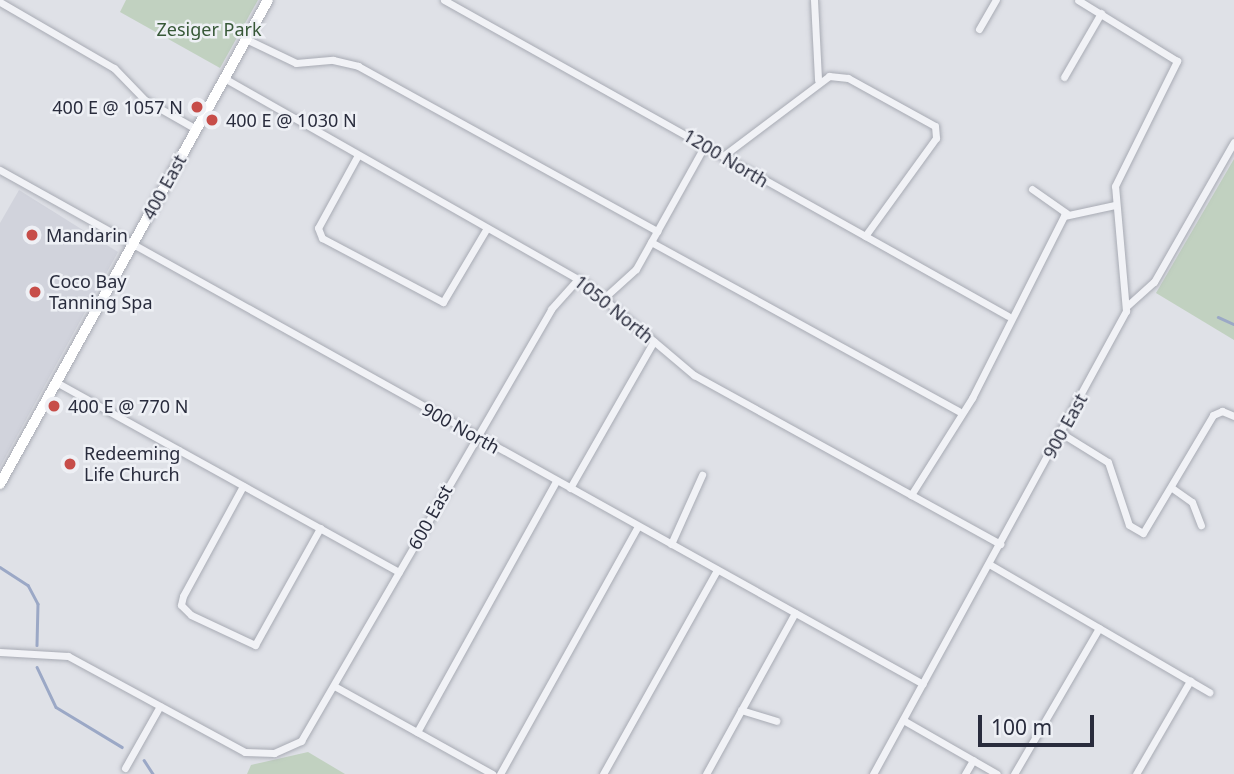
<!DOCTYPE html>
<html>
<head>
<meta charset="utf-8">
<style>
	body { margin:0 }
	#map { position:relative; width:1234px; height:774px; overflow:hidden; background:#dfe1e7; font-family:"Noto Sans",sans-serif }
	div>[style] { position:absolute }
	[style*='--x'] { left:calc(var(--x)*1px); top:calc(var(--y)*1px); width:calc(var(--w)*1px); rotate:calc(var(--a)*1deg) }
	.built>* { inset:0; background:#d1d3dc }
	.green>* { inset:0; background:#c1d1c0 }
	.stream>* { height:2.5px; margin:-1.25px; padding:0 1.25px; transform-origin:1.25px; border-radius:1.25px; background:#9ba8c6 }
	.roads { filter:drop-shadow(0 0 2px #a8abb4) drop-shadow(0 0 2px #a8abb4) }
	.street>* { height:7px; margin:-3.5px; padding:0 3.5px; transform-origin:3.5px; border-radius:3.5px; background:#f1f2f6 }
	.secondary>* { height:10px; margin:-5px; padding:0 5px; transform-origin:5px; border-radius:5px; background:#fff }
	.dots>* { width:19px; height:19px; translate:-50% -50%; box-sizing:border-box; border:4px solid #eef0f5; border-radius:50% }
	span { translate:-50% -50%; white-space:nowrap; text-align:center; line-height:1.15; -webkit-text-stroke:5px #eef0f5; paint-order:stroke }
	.park-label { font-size:18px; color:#375837 }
	.poi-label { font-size:18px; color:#292c3d }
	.right { translate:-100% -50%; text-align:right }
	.left { translate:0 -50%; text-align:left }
	.street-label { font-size:18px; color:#292c3d }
	.scale { position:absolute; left:978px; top:715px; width:116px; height:32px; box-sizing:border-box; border:4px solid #292c3d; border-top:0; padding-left:9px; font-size:21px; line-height:24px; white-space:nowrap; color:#292c3d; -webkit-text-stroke:5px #eef0f5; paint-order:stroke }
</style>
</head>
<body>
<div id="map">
	<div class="built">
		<i style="clip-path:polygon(19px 190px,118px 252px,0 467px,0 223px)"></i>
	</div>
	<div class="green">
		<i style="clip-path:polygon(126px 0,258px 0,220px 68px,120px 12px)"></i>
		<i style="clip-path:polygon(1234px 159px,1234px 340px,1156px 293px)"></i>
		<i style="clip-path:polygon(308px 752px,345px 774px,247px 774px,251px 765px)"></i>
	</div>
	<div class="stream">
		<i style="--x:1218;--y:317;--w:17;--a:24"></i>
		<i style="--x:0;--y:567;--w:33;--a:33"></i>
		<i style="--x:28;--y:585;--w:21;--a:62"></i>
		<i style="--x:38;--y:604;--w:41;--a:91.4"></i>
		<i style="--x:37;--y:667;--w:44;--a:64.6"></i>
		<i style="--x:56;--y:707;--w:77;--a:31.2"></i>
		<i style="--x:144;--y:760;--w:17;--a:57"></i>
	</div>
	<div class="roads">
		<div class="street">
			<i style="--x:444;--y:0;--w:646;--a:29.26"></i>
			<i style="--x:814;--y:0;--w:80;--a:87.1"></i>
			<i style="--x:0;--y:2;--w:132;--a:30.1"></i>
			<i style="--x:114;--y:68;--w:45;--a:45.9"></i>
			<i style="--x:145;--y:100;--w:59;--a:29.6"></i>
			<i style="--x:979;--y:29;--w:34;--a:-60"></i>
			<i style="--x:246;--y:39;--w:55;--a:25.6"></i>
			<i style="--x:296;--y:63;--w:37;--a:-5"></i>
			<i style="--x:333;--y:60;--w:26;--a:13"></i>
			<i style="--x:358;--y:66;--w:342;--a:28.9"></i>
			<i style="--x:1064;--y:77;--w:74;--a:-60"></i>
			<i style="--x:224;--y:78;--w:415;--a:29.6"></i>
			<i style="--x:585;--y:283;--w:143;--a:40.2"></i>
			<i style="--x:694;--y:375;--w:350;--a:28.9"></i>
			<i style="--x:358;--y:155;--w:83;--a:118.7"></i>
			<i style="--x:318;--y:228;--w:11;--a:68"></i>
			<i style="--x:322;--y:238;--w:137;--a:27.9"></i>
			<i style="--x:443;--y:302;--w:86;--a:-59.3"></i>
			<i style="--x:723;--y:156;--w:133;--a:-37"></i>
			<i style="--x:829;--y:76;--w:19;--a:6"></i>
			<i style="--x:848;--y:78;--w:99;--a:28.9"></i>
			<i style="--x:935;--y:126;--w:12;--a:85"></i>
			<i style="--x:936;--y:138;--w:121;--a:125.9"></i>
			<i style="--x:0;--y:170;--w:1056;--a:29.11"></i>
			<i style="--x:1032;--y:189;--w:42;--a:35.2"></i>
			<i style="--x:651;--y:242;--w:351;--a:28.8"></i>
			<i style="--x:604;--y:298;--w:43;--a:-42.2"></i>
			<i style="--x:636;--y:269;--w:142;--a:-60.9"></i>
			<i style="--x:1127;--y:306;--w:36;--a:-42"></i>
			<i style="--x:1154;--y:282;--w:161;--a:-60.3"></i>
			<i style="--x:56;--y:382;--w:392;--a:29"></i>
			<i style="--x:1061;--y:433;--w:55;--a:31.7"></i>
			<i style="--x:1108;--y:462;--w:66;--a:71.6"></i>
			<i style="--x:1129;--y:525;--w:16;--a:30"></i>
			<i style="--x:1143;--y:533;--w:137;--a:-59.3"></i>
			<i style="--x:1213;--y:415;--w:10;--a:-24"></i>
			<i style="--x:1222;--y:411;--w:13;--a:23"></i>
			<i style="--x:243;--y:486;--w:125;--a:118.6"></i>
			<i style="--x:183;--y:596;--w:9;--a:103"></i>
			<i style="--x:181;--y:605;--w:14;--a:45"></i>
			<i style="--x:191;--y:615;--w:71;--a:25.1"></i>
			<i style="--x:255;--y:645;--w:134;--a:-60.9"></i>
			<i style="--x:570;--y:488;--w:169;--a:-60.3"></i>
			<i style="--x:1172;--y:488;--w:24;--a:35"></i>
			<i style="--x:1192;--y:502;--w:25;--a:69"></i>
			<i style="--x:911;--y:495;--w:115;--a:-57.8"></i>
			<i style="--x:972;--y:398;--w:204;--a:-63.2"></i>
			<i style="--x:1064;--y:216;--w:52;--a:-12.2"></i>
			<i style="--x:671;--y:544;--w:76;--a:-65.8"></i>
			<i style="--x:989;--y:564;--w:255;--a:30.2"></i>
			<i style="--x:0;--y:652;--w:68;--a:3.4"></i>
			<i style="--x:68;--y:656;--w:201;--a:28.5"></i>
			<i style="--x:245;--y:752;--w:29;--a:2"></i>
			<i style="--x:274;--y:753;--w:30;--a:-24"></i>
			<i style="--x:301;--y:741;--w:499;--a:-59.9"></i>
			<i style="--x:551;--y:309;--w:40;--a:-48"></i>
			<i style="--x:336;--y:687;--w:179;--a:29.1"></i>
			<i style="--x:741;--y:710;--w:37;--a:17"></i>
			<i style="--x:903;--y:720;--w:108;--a:29.9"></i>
			<i style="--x:417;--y:732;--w:287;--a:-61"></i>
			<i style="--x:125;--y:768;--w:71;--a:-60.6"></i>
			<i style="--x:500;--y:774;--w:284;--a:-60.9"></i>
			<i style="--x:603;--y:774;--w:234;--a:-60.8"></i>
			<i style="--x:706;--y:774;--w:184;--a:-61.1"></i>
			<i style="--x:873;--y:774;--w:528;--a:-61.35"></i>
			<i style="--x:1126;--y:311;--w:125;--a:-95"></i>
			<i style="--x:1115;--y:186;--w:140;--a:-63.6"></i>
			<i style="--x:1177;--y:61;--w:116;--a:-148.4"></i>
			<i style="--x:965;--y:774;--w:16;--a:-60"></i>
			<i style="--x:1014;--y:774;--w:169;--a:-59.8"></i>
			<i style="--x:1136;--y:774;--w:108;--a:-59.9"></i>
		</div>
		<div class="secondary">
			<i style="--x:0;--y:484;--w:553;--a:-61.03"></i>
		</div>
	</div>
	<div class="dots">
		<i style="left:197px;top:107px;background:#c74d49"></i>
		<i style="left:212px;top:120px;background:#c74d49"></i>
		<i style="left:32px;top:235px;background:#c74d49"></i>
		<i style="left:35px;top:292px;background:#c74d49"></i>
		<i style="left:54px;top:406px;background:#c74d49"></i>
		<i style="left:70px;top:464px;background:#c74d49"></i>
	</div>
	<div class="park-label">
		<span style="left:209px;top:29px">Zesiger Park</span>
	</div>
	<div class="poi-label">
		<span class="right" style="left:183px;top:107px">400 E @ 1057 N</span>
		<span class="left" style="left:226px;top:120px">400 E @ 1030 N</span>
		<span class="left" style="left:46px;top:235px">Mandarin</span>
		<span class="left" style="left:49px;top:292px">Coco Bay<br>Tanning Spa</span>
		<span class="left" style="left:68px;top:406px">400 E @ 770 N</span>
		<span class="left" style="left:84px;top:464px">Redeeming<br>Life Church</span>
	</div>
	<div class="street-label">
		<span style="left:726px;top:158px;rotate:31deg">1200 North</span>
		<span style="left:164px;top:187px;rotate:-61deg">400 East</span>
		<span style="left:614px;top:309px;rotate:39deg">1050 North</span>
		<span style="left:1065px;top:426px;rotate:-61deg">900 East</span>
		<span style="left:461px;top:428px;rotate:29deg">900 North</span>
		<span style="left:430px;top:517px;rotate:-61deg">600 East</span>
	</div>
	<div class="scale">100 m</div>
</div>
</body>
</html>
